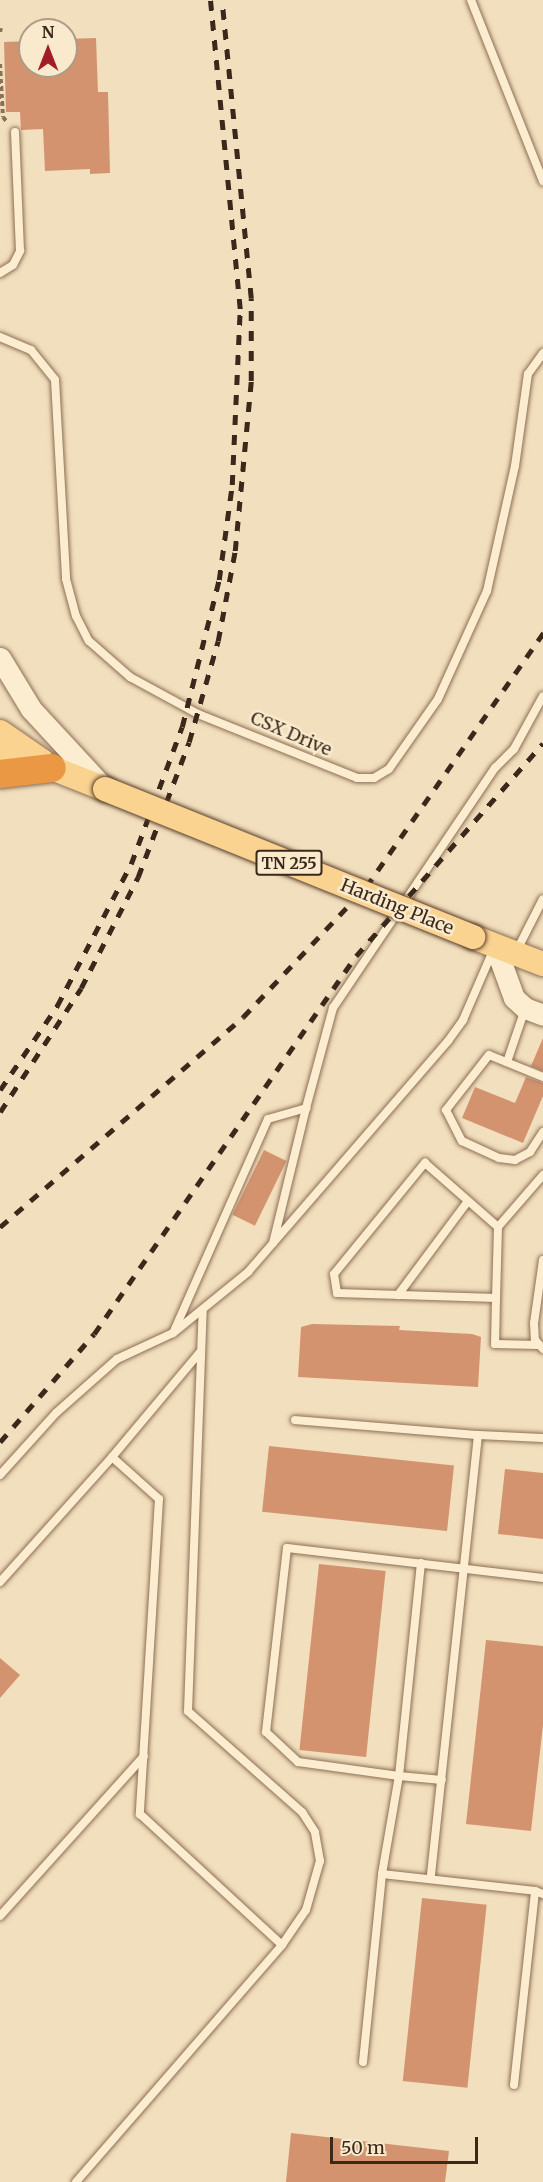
<!DOCTYPE html>
<html>
<head>
<meta charset="utf-8">
<style>
	body { margin:0 }
	#map { position:relative; width:543px; height:2182px; overflow:hidden; background:#f2dfbd; font-family:Merriweather,serif }
	div>[style] { position:absolute }
	[style*='--x'] { left:calc(var(--x)*1px); top:calc(var(--y)*1px); width:calc(var(--w)*1px); rotate:calc(var(--a)*1deg) }
	.building>* { inset:0; background:#d4936f; transform-origin:0 0 }
	.path>* { height:4px; margin-top:-2px; transform-origin:0; background:repeating-linear-gradient(90deg,#8c6f54 0 4.5px,transparent 0 7.5px) }
	.roads { filter:drop-shadow(0 0 2px #8c6f54) drop-shadow(0 0 2px #8c6f54) }
	.lane>* { height:8px; margin:-4px; padding:0 4px; transform-origin:4px; border-radius:4px; background:#fcedd1 }
	.secondary>* { height:21px; margin:-10.5px; padding:0 10.5px; transform-origin:10.5px; border-radius:10.5px; background:#fcedd1 }
	.primary>* { height:24px; margin:-12px; padding:0 12px; transform-origin:12px; border-radius:12px; background:#fad390 }
	.highway>* { height:28px; margin:-14px; padding:0 14px; transform-origin:14px; border-radius:14px; background:#eb9844 }
	.rail>* { height:4.5px; margin-top:-2.25px; transform-origin:0; background:repeating-linear-gradient(90deg,#3a281b 0 10px,transparent 0 20px) }
	.bridges { filter:drop-shadow(0 0 2px #593d29) drop-shadow(0 0 2px #593d29) }
	.primary-bridge>* { height:24px; margin:-12px; padding:0 12px; transform-origin:12px; border-radius:12px; background:#fad390 }
	span { translate:-50% -50%; white-space:nowrap; text-align:center; line-height:1.15; -webkit-text-stroke:5px #f9eacd; paint-order:stroke }
	.shield-label span { padding:2px 4px; background:#f9eacd; border:2px solid; border-radius:4px; -webkit-text-stroke-width:0 }
	.shield-label { font-size:16px; color:#3a281b; font-weight:700 }
	.street-label { font-size:18px; color:#3a281b }
	.north { position:absolute; left:18px; top:18px; width:60px; height:60px; box-sizing:border-box; background:#f9eacd; border:2px solid #ad9c86; border-radius:50%; rotate:0deg; font-size:16px; font-weight:700; line-height:24px; text-align:center; color:#3a281b }
	.north::after { content:''; display:block; margin:auto; width:21px; height:27px; background:#a11e27; clip-path:polygon(50% 0,100% 100%,50% 72%,0 100%) }
	.scale { position:absolute; left:330px; top:2137px; width:148px; height:27px; box-sizing:border-box; border:3px solid #3a281b; border-top:0; padding-left:8px; font-size:18px; line-height:21px; white-space:nowrap; color:#3a281b; -webkit-text-stroke:4px #f9eacd; paint-order:stroke }
</style>
</head>
<body>
<div id="map">
	<div class="building">
		<i style="clip-path:polygon(96px 38px,98px 92px,108px 92px,110px 173px,90px 174px,90px 169px,45px 171px,43px 129px,21px 130px,20px 112px,6px 112px,4px 42px,30px 41px,30px 66px,66px 66px,66px 39px)"></i>
		<i style="clip-path:polygon(543px 1038px,543px 1071px,531px 1066px)"></i>
		<i style="clip-path:polygon(526px 1077px,543px 1083px,543px 1096px,523px 1143px,462px 1118px,475px 1087px,515px 1103px)"></i>
		<i style="left:264px;top:1150px;width:25px;height:72px;rotate:26deg"></i>
		<i style="clip-path:polygon(312px 1324px,400px 1326px,399px 1330px,472px 1334px,481px 1337px,478px 1387px,298px 1377px,301px 1327px)"></i>
		<i style="left:269px;top:1446px;width:186px;height:66px;rotate:6deg"></i>
		<i style="clip-path:polygon(505px 1469px,543px 1473px,543px 1539px,498px 1534px)"></i>
		<i style="left:319px;top:1564px;width:67px;height:187px;rotate:6deg"></i>
		<i style="clip-path:polygon(486px 1640px,543px 1646px,543px 1725px,531px 1831px,466px 1824px)"></i>
		<i style="clip-path:polygon(0 1658px,20px 1675px,0 1698px)"></i>
		<i style="left:422px;top:1898px;width:65px;height:184px;rotate:6deg"></i>
		<i style="clip-path:polygon(291px 2133px,449px 2151px,445px 2182px,286px 2182px)"></i>
	</div>
	<div class="path">
		<i style="--x:0;--y:32;--w:4;--a:-76"></i>
		<i style="--x:0;--y:64;--w:53;--a:86.8"></i>
		<i style="--x:3;--y:117;--w:6;--a:51"></i>
	</div>
	<div class="roads">
		<div class="lane">
			<i style="--x:471;--y:0;--w:195;--a:68.3"></i>
			<i style="--x:0;--y:273;--w:15;--a:-32"></i>
			<i style="--x:13;--y:265;--w:16;--a:-63"></i>
			<i style="--x:20;--y:251;--w:119;--a:-92.4"></i>
			<i style="--x:0;--y:337;--w:34;--a:23"></i>
			<i style="--x:31;--y:350;--w:38;--a:51"></i>
			<i style="--x:55;--y:380;--w:199;--a:86.8"></i>
			<i style="--x:66;--y:579;--w:38;--a:75"></i>
			<i style="--x:76;--y:616;--w:28;--a:63"></i>
			<i style="--x:89;--y:641;--w:55;--a:41.3"></i>
			<i style="--x:130;--y:677;--w:77;--a:28.6"></i>
			<i style="--x:198;--y:714;--w:171;--a:21.9"></i>
			<i style="--x:357;--y:778;--w:17;--a:0"></i>
			<i style="--x:374;--y:778;--w:17;--a:-31"></i>
			<i style="--x:389;--y:769;--w:85;--a:-55"></i>
			<i style="--x:438;--y:699;--w:119;--a:-65.6"></i>
			<i style="--x:487;--y:591;--w:128;--a:-77.4"></i>
			<i style="--x:515;--y:466;--w:93;--a:-82"></i>
			<i style="--x:528;--y:374;--w:26;--a:-54"></i>
			<i style="--x:516;--y:952;--w:59;--a:-63"></i>
			<i style="--x:507;--y:1062;--w:56;--a:-71.2"></i>
			<i style="--x:543;--y:1077;--w:58;--a:-157.8"></i>
			<i style="--x:489;--y:1055;--w:70;--a:128"></i>
			<i style="--x:446;--y:1110;--w:35;--a:63"></i>
			<i style="--x:462;--y:1141;--w:41;--a:24.7"></i>
			<i style="--x:499;--y:1158;--w:16;--a:7"></i>
			<i style="--x:515;--y:1160;--w:17;--a:-28"></i>
			<i style="--x:530;--y:1152;--w:24;--a:-57"></i>
			<i style="--x:306;--y:1108;--w:104;--a:-74.9"></i>
			<i style="--x:333;--y:1008;--w:290;--a:-56"></i>
			<i style="--x:495;--y:768;--w:27;--a:-45"></i>
			<i style="--x:514;--y:749;--w:60;--a:-61.3"></i>
			<i style="--x:498;--y:1227;--w:69;--a:-49.1"></i>
			<i style="--x:543;--y:1260;--w:64;--a:98.1"></i>
			<i style="--x:534;--y:1323;--w:17;--a:87"></i>
			<i style="--x:535;--y:1340;--w:12;--a:48"></i>
			<i style="--x:398;--y:1295;--w:117;--a:-53.3"></i>
			<i style="--x:496;--y:1298;--w:159;--a:-178.2"></i>
			<i style="--x:337;--y:1293;--w:19;--a:-99"></i>
			<i style="--x:334;--y:1274;--w:144;--a:-50.7"></i>
			<i style="--x:425;--y:1163;--w:97;--a:41.2"></i>
			<i style="--x:498;--y:1227;--w:71;--a:91.6"></i>
			<i style="--x:496;--y:1298;--w:46;--a:91.2"></i>
			<i style="--x:495;--y:1344;--w:43;--a:1.3"></i>
			<i style="--x:174;--y:1331;--w:232;--a:-66.1"></i>
			<i style="--x:268;--y:1119;--w:40;--a:-16"></i>
			<i style="--x:306;--y:1108;--w:139;--a:103.7"></i>
			<i style="--x:295;--y:1420;--w:184;--a:4.7"></i>
			<i style="--x:478;--y:1435;--w:445;--a:96.1"></i>
			<i style="--x:478;--y:1435;--w:65;--a:2.6"></i>
			<i style="--x:112;--y:1457;--w:137;--a:-50"></i>
			<i style="--x:0;--y:1475;--w:84;--a:-47.9"></i>
			<i style="--x:56;--y:1413;--w:81;--a:-41.5"></i>
			<i style="--x:117;--y:1359;--w:62;--a:-24.9"></i>
			<i style="--x:173;--y:1333;--w:97;--a:-39.1"></i>
			<i style="--x:248;--y:1272;--w:306;--a:-49.1"></i>
			<i style="--x:448;--y:1041;--w:26;--a:-54"></i>
			<i style="--x:463;--y:1020;--w:73;--a:-66.6"></i>
			<i style="--x:421;--y:1563;--w:214;--a:95.9"></i>
			<i style="--x:399;--y:1776;--w:43;--a:5.3"></i>
			<i style="--x:0;--y:1582;--w:168;--a:-48.1"></i>
			<i style="--x:112;--y:1457;--w:63;--a:41.8"></i>
			<i style="--x:159;--y:1499;--w:316;--a:93.5"></i>
			<i style="--x:140;--y:1814;--w:193;--a:42.7"></i>
			<i style="--x:382;--y:1874;--w:154;--a:6.3"></i>
			<i style="--x:0;--y:1916;--w:215;--a:-48"></i>
			<i style="--x:363;--y:2062;--w:189;--a:-84.2"></i>
			<i style="--x:382;--y:1874;--w:99;--a:-80.2"></i>
			<i style="--x:399;--y:1776;--w:102;--a:-172.1"></i>
			<i style="--x:298;--y:1762;--w:44;--a:-136.8"></i>
			<i style="--x:266;--y:1732;--w:185;--a:-83.5"></i>
			<i style="--x:287;--y:1548;--w:258;--a:6.7"></i>
			<i style="--x:514;--y:2085;--w:195;--a:-83.8"></i>
			<i style="--x:535;--y:1891;--w:9;--a:21"></i>
			<i style="--x:76;--y:2182;--w:314;--a:-49"></i>
			<i style="--x:282;--y:1945;--w:42;--a:-55.6"></i>
			<i style="--x:306;--y:1910;--w:51;--a:-74.1"></i>
			<i style="--x:320;--y:1861;--w:29;--a:-100"></i>
			<i style="--x:315;--y:1832;--w:24;--a:-123"></i>
			<i style="--x:302;--y:1812;--w:152;--a:-138.5"></i>
			<i style="--x:188;--y:1711;--w:401;--a:-87.9"></i>
		</div>
		<div class="secondary">
			<i style="--x:0;--y:658;--w:60;--a:58.7"></i>
			<i style="--x:31;--y:709;--w:108;--a:47.3"></i>
			<i style="--x:495;--y:946;--w:55;--a:69.9"></i>
			<i style="--x:514;--y:998;--w:15;--a:42"></i>
			<i style="--x:525;--y:1008;--w:19;--a:21"></i>
		</div>
		<div class="primary">
			<i style="--x:0;--y:732;--w:51;--a:34.6"></i>
			<i style="--x:0;--y:757;--w:53;--a:11.9"></i>
			<i style="--x:52;--y:768;--w:57;--a:21.6"></i>
			<i style="--x:473;--y:937;--w:75;--a:21.1"></i>
		</div>
		<div class="highway">
			<i style="--x:0;--y:774;--w:52;--a:-6.6"></i>
		</div>
	</div>
	<div class="rail">
		<i style="--x:0;--y:1090;--w:102;--a:-55.8"></i>
		<i style="--x:57;--y:1006;--w:160;--a:-62.5"></i>
		<i style="--x:131;--y:864;--w:146;--a:-69.6"></i>
		<i style="--x:182;--y:727;--w:152;--a:-75.9"></i>
		<i style="--x:219;--y:580;--w:96;--a:-82.2"></i>
		<i style="--x:232;--y:485;--w:176;--a:-87.4"></i>
		<i style="--x:240;--y:309;--w:310;--a:-95.5"></i>
		<i style="--x:0;--y:1112;--w:148;--a:-56.8"></i>
		<i style="--x:81;--y:988;--w:125;--a:-62.8"></i>
		<i style="--x:138;--y:877;--w:144;--a:-69.3"></i>
		<i style="--x:189;--y:742;--w:105;--a:-74"></i>
		<i style="--x:218;--y:641;--w:92;--a:-79.3"></i>
		<i style="--x:235;--y:551;--w:171;--a:-84.6"></i>
		<i style="--x:251;--y:381;--w:83;--a:-90"></i>
		<i style="--x:251;--y:298;--w:299;--a:-95.6"></i>
		<i style="--x:0;--y:1227;--w:321;--a:-40.8"></i>
		<i style="--x:243;--y:1017;--w:179;--a:-46.6"></i>
		<i style="--x:366;--y:887;--w:310;--a:-55.1"></i>
		<i style="--x:0;--y:1442;--w:143;--a:-49"></i>
		<i style="--x:94;--y:1334;--w:460;--a:-55.3"></i>
		<i style="--x:356;--y:956;--w:283;--a:-48.7"></i>
	</div>
	<div class="bridges">
		<div class="primary-bridge">
			<i style="--x:105;--y:789;--w:397;--a:21.9"></i>
		</div>
	</div>
	<div class="shield-label">
		<span style="left:289px;top:863px">TN 255</span>
	</div>
	<div class="street-label">
		<span style="left:291px;top:734px;rotate:23deg">CSX Drive</span>
		<span style="left:397px;top:907px;rotate:22deg">Harding Place</span>
	</div>
	<div class="north">N</div>
	<div class="scale">50 m</div>
</div>
</body>
</html>
